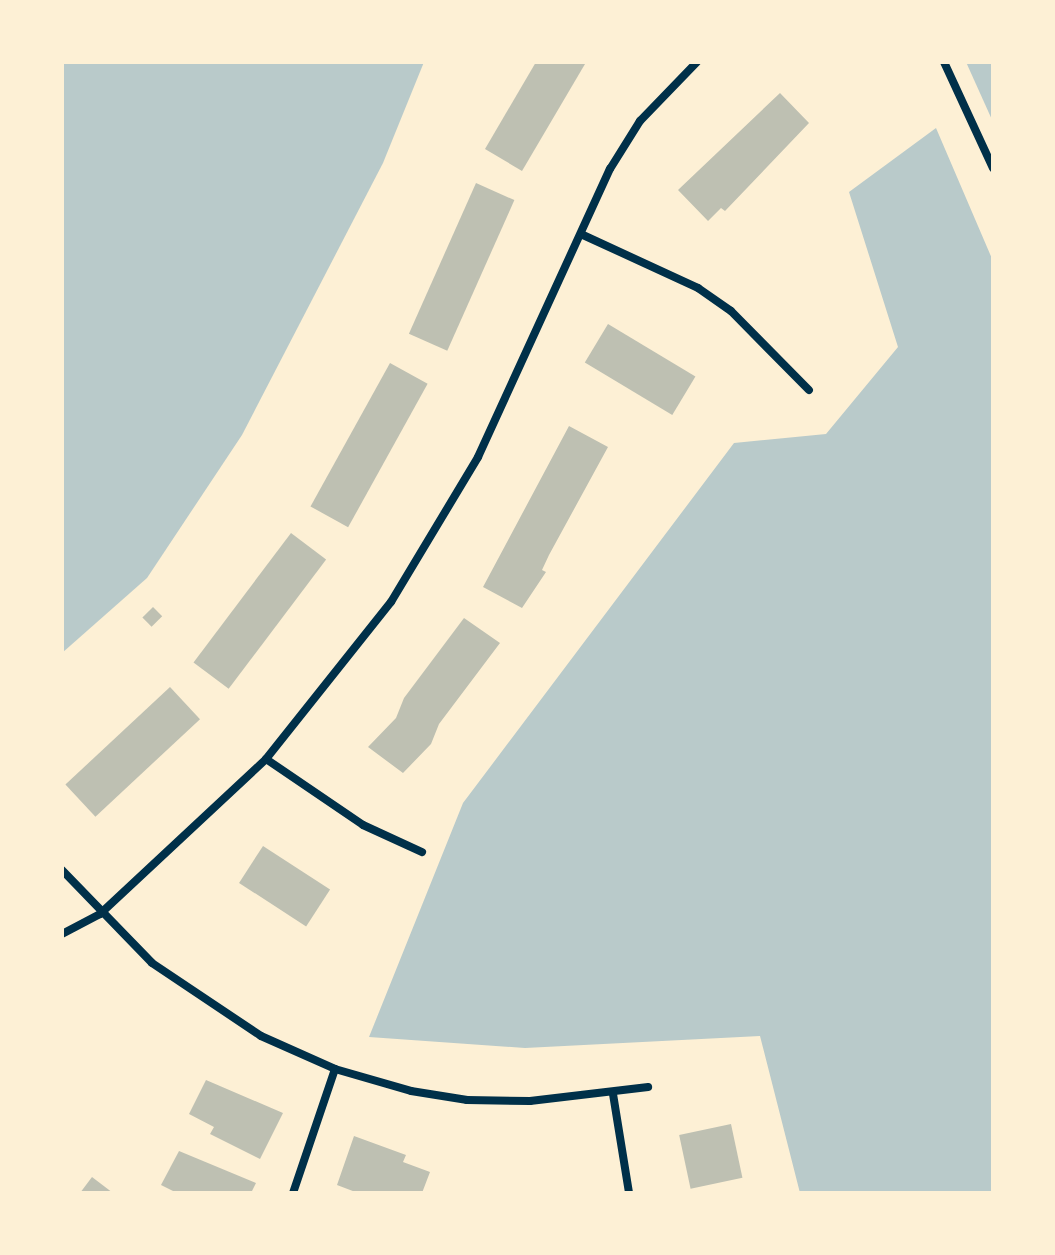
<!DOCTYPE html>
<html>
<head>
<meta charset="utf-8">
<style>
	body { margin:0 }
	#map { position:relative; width:1055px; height:1255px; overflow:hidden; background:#fdf0d5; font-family:Commissioner,sans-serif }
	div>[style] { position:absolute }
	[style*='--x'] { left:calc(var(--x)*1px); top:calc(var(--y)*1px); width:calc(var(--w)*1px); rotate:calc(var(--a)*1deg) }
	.green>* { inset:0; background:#b9caca }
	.building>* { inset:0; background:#bec0b2; transform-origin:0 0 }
	.minor>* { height:8px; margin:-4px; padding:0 4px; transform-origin:4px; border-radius:4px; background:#003049 }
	span { translate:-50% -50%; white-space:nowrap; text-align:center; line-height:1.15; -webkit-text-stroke:6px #fdf0d5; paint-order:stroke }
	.frame { position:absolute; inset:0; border:64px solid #fdf0d5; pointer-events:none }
</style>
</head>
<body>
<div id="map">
	<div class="green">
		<i style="clip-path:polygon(62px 62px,424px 62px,383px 163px,242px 435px,147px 578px,62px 653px)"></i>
		<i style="clip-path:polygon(966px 62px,993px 62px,993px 122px)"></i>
		<i style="clip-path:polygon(936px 128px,993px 261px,993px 1193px,800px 1193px,760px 1036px,525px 1048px,369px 1037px,463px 803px,734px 443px,826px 434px,898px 347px,849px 192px)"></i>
	</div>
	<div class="building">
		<i style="clip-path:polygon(536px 62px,585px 64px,522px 171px,485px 149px)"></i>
		<i style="clip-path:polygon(780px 93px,809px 123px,725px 211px,721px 208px,708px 221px,678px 190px)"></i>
		<i style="left:476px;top:183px;width:42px;height:165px;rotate:24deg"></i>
		<i style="left:608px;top:324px;width:102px;height:45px;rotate:31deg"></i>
		<i style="left:390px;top:363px;width:43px;height:164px;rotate:29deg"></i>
		<i style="clip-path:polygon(569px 426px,608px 447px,549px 555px,542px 570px,546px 572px,522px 608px,483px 587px)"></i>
		<i style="left:291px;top:533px;width:44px;height:162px;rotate:37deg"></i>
		<i style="left:153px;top:607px;width:13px;height:15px;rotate:45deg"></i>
		<i style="clip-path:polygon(464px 618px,500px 643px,439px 724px,431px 744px,403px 773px,368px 747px,396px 718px,404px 698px)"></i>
		<i style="left:170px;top:687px;width:44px;height:143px;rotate:47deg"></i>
		<i style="left:263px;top:846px;width:80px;height:44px;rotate:33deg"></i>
		<i style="clip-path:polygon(206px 1080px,283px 1113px,260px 1159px,210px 1134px,214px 1127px,189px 1114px)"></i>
		<i style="left:731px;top:1124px;width:55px;height:53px;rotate:78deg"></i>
		<i style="clip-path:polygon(354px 1136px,406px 1155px,403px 1162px,430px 1172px,422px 1193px,358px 1193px,337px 1185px)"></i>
		<i style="clip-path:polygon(179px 1151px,256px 1183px,251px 1193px,177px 1193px,161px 1185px)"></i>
		<i style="clip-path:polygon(92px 1177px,113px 1193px,80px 1193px)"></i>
	</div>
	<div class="minor">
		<i style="--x:944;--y:62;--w:117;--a:65.2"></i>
		<i style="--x:583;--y:235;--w:127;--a:24.7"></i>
		<i style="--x:698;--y:288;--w:40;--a:34.9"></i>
		<i style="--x:731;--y:311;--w:111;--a:45.4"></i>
		<i style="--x:266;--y:759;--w:117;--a:34.2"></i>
		<i style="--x:363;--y:825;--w:65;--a:24.6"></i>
		<i style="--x:62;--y:870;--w:129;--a:45.9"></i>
		<i style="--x:152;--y:963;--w:131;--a:33.8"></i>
		<i style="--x:261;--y:1036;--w:81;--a:24"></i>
		<i style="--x:335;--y:1069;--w:79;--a:16.1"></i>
		<i style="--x:411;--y:1091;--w:57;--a:9.1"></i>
		<i style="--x:467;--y:1100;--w:63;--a:0.9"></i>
		<i style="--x:530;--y:1101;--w:119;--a:-6.8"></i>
		<i style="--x:62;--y:934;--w:43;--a:-27.8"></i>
		<i style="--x:100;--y:914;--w:227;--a:-43"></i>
		<i style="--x:266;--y:759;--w:201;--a:-51.5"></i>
		<i style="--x:391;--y:602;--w:169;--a:-59"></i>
		<i style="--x:478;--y:457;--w:317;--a:-65.4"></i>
		<i style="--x:610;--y:169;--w:57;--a:-58"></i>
		<i style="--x:640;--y:121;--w:82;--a:-46"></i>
		<i style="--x:613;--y:1094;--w:100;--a:80.8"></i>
		<i style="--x:293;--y:1193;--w:131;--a:-71.3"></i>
	</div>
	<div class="frame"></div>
</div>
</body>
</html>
